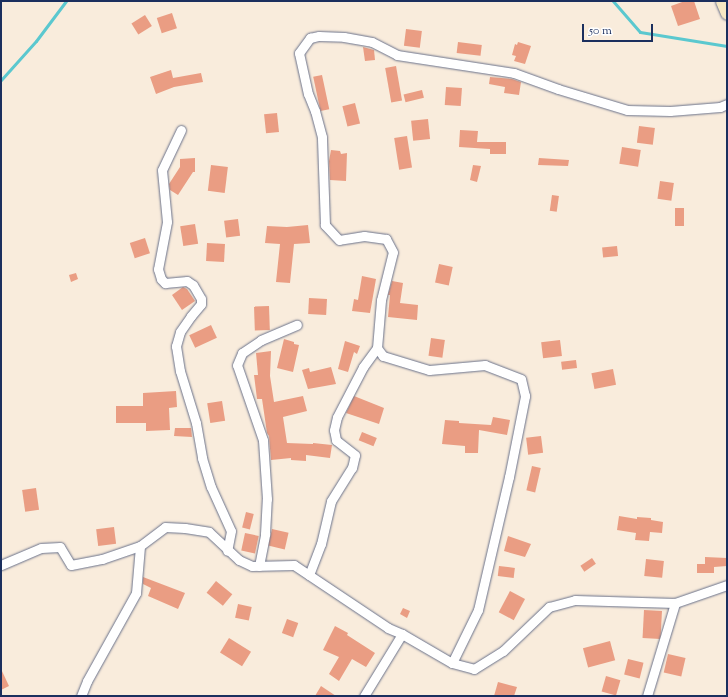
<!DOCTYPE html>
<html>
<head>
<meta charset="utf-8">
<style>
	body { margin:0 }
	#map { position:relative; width:728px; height:697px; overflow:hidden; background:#f9ecdc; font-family:"Sorts Mill Goudy",serif }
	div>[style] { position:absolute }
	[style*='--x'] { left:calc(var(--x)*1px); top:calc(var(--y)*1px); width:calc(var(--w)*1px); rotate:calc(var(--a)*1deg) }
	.stream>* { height:3px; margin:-1.5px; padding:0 1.5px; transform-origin:1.5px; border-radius:1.5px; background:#5bc8cf }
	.building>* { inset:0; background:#ea9d83; transform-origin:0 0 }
	.roads { filter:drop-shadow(0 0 1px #69718a) drop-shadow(0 0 1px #69718a) }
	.street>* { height:9px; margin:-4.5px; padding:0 4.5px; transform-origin:4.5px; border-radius:4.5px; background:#fff }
	.secondary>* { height:13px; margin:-6.5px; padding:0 6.5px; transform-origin:6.5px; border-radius:6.5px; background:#f7e8c3 }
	span { translate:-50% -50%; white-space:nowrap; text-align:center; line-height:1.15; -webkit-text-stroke:3px #fff; paint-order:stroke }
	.frame { position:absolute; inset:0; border:2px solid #1b2f5e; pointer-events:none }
	.scale { position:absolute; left:582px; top:24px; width:71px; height:18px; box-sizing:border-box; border:2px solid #1b2f5e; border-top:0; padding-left:5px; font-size:12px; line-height:14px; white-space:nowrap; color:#1b2f5e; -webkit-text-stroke:3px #fff; paint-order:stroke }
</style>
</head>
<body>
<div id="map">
	<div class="stream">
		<i style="--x:613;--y:1;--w:41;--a:48.9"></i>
		<i style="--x:640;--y:32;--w:88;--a:9.1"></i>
		<i style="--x:1;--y:80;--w:52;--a:-48.1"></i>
		<i style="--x:36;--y:41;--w:50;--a:-53.1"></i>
	</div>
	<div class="building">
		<i style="clip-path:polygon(685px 1px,694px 1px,700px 19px,678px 26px,671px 6px)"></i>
		<i style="left:172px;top:13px;width:16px;height:16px;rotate:72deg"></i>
		<i style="left:145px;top:15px;width:13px;height:16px;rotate:58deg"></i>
		<i style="left:406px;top:29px;width:16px;height:17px;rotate:7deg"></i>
		<i style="left:458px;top:42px;width:24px;height:11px;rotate:7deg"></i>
		<i style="clip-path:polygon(518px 42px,531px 46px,525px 64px,514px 61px,516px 56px,512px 55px,515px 44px,517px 45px)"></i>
		<i style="clip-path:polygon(363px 47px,374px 50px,375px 60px,365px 61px)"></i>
		<i style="left:396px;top:66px;width:35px;height:11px;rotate:80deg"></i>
		<i style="clip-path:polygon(171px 70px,173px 78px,201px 73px,203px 82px,174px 87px,156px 94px,150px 77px)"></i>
		<i style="left:322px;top:75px;width:35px;height:9px;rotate:78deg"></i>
		<i style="clip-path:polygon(490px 77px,512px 79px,521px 82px,519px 95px,504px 93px,505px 87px,489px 84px)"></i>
		<i style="left:446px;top:87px;width:16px;height:18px;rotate:4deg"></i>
		<i style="left:422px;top:90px;width:8px;height:19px;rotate:76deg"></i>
		<i style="left:355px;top:103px;width:21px;height:13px;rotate:76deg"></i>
		<i style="left:277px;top:113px;width:19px;height:13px;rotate:84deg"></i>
		<i style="left:428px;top:119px;width:20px;height:17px;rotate:84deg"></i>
		<i style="left:639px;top:126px;width:16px;height:17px;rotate:7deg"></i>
		<i style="clip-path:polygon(460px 130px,478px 131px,477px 142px,506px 142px,506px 154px,490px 154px,490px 149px,459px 147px)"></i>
		<i style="left:407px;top:136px;width:32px;height:13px;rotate:81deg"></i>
		<i style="left:622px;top:147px;width:19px;height:17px;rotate:9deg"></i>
		<i style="clip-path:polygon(331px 150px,340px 151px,341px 154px,347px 153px,346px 181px,330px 180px,329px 161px)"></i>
		<i style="clip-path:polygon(195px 158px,195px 172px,193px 172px,178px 195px,170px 190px,169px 184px,180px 167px,180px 159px)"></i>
		<i style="clip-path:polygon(539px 158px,569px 160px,568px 166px,538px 165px)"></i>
		<i style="left:211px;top:165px;width:17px;height:26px;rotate:7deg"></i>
		<i style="clip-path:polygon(473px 165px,481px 166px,477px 182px,470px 180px)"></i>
		<i style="left:660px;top:181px;width:14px;height:18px;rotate:8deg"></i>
		<i style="left:552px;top:195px;width:7px;height:16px;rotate:8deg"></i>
		<i style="left:675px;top:208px;width:9px;height:18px"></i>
		<i style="left:238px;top:219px;width:17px;height:14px;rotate:83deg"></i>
		<i style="left:195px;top:224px;width:20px;height:15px;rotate:81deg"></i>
		<i style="clip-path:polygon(308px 225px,310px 243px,294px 244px,290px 283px,276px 282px,280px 244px,265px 243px,267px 226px,287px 227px)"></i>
		<i style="left:145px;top:238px;width:16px;height:16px;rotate:72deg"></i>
		<i style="left:207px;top:243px;width:18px;height:18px;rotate:3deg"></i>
		<i style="left:617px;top:246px;width:10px;height:15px;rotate:84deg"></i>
		<i style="left:439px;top:264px;width:14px;height:19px;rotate:12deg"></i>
		<i style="clip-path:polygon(76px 273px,78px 279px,71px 282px,69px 275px)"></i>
		<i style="clip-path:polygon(362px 276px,376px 279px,370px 313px,352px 311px,354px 299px,358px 300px)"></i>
		<i style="clip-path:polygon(392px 281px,403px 283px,400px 303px,418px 305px,417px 320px,388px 317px,390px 295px,388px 295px)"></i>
		<i style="clip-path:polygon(183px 287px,187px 289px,195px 301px,182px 310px,172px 295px)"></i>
		<i style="left:309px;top:298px;width:18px;height:16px;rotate:3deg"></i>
		<i style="left:269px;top:306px;width:24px;height:15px;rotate:88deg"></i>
		<i style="left:211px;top:325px;width:14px;height:24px;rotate:65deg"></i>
		<i style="left:431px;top:338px;width:14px;height:18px;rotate:8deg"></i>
		<i style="clip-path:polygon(284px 339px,294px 342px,294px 344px,299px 345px,293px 372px,277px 368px)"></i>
		<i style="left:560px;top:340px;width:16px;height:19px;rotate:83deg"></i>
		<i style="clip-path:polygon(345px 341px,360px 346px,357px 354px,354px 352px,348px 372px,338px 369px)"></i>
		<i style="clip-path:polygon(271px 351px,270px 376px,274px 402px,303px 396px,307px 411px,283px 417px,287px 443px,313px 444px,313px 443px,332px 445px,330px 458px,306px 455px,306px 461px,291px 460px,291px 458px,271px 460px,269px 436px,267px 433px,262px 399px,257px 399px,254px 375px,258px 375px,256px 353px)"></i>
		<i style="left:576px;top:360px;width:8px;height:15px;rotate:83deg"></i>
		<i style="clip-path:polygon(331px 367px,336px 384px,308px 389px,302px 370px,309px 368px,310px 372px)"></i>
		<i style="left:613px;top:369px;width:16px;height:22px;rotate:79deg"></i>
		<i style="clip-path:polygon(176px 391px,177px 407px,169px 408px,170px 430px,146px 431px,146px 423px,116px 423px,116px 406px,143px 406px,143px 393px)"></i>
		<i style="clip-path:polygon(354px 396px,384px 408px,379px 424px,346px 413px)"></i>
		<i style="left:222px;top:401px;width:20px;height:15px;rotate:81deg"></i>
		<i style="clip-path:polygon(493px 417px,510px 420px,507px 435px,479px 430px,478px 453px,465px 453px,465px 446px,442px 444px,445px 420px,459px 421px,459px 423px,491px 425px)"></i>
		<i style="clip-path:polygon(175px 428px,191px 428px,192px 437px,174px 436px)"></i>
		<i style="left:362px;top:432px;width:16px;height:9px;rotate:22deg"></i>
		<i style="left:541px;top:436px;width:17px;height:15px;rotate:83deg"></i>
		<i style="left:532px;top:466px;width:9px;height:25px;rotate:13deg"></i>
		<i style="left:36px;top:488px;width:22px;height:14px;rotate:82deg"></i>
		<i style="left:246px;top:512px;width:8px;height:16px;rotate:14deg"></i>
		<i style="clip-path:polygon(619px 516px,637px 519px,637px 517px,651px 518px,651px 520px,663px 522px,662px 533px,650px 532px,649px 541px,635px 540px,636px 533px,617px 530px)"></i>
		<i style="left:114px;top:527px;width:17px;height:18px;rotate:83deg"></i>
		<i style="left:272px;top:529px;width:17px;height:17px;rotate:13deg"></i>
		<i style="left:245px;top:533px;width:14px;height:18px;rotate:12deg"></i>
		<i style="clip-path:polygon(508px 536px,531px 544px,525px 557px,504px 551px)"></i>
		<i style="clip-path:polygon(705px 557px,727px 558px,727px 566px,714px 567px,714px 573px,697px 573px,697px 564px,705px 564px)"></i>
		<i style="left:592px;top:558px;width:7px;height:14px;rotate:56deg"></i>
		<i style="left:646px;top:559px;width:18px;height:17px;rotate:6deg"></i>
		<i style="left:499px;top:566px;width:16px;height:10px;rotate:7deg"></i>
		<i style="clip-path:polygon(143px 577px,185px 593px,178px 609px,148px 596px,151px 588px,143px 584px)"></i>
		<i style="left:216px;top:581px;width:21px;height:15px;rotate:39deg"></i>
		<i style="left:510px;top:591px;width:17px;height:24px;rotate:28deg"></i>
		<i style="left:238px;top:604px;width:14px;height:14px;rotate:12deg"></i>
		<i style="clip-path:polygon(403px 608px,410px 611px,407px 618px,400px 614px)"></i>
		<i style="left:644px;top:610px;width:18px;height:28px;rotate:3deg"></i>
		<i style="left:287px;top:619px;width:12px;height:15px;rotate:20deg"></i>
		<i style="clip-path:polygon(335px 626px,348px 633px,347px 635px,375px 653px,366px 667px,352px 659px,339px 681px,329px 674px,339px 657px,323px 650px)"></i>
		<i style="left:229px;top:638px;width:26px;height:17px;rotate:32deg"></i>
		<i style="left:610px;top:641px;width:20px;height:28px;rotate:75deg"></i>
		<i style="left:668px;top:654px;width:18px;height:19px;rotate:13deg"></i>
		<i style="left:628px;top:659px;width:16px;height:16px;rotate:14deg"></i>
		<i style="clip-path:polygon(1px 669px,9px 686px,1px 690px)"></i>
		<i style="left:606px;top:676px;width:15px;height:16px;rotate:16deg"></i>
		<i style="clip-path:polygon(498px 682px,517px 687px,514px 696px,494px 696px)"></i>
		<i style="clip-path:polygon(321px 686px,336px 696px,315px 696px)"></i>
	</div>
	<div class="roads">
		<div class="street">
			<i style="--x:181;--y:130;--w:44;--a:115.4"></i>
			<i style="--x:162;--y:170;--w:52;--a:84.5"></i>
			<i style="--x:167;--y:222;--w:48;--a:100.8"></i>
			<i style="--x:158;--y:269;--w:10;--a:73"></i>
			<i style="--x:161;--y:279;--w:6;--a:45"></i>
			<i style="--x:165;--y:283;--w:22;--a:-5"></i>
			<i style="--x:187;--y:281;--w:7;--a:34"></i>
			<i style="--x:193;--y:285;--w:16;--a:60"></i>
			<i style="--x:201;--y:299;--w:5;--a:90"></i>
			<i style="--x:201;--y:304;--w:16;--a:130"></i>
			<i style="--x:191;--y:316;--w:19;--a:125"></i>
			<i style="--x:180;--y:332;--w:15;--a:106"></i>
			<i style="--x:176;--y:346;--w:25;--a:81"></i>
			<i style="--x:180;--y:371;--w:54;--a:72.9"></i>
			<i style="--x:196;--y:423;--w:36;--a:80"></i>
			<i style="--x:202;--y:458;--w:30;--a:73"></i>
			<i style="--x:211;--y:487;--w:48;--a:65.6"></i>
			<i style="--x:231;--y:531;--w:20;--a:101"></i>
			<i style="--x:1;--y:565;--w:43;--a:-23"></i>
			<i style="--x:41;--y:548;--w:19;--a:-3"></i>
			<i style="--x:60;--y:547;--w:21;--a:59"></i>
			<i style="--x:71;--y:565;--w:32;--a:-11"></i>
			<i style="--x:102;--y:559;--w:40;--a:-18.9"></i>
			<i style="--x:140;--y:546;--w:31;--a:-37"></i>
			<i style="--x:165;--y:527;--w:20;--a:3"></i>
			<i style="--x:185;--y:528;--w:24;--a:9"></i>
			<i style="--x:209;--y:532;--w:41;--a:43"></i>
			<i style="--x:239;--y:560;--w:14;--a:25"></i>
			<i style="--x:252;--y:566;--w:42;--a:-1.4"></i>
			<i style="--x:294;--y:565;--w:113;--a:33.8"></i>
			<i style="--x:388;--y:628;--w:15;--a:23"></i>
			<i style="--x:402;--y:634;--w:58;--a:30.1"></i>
			<i style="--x:452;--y:663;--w:23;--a:15"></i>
			<i style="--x:474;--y:669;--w:34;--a:-32"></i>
			<i style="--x:503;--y:651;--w:64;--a:-43.7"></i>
			<i style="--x:549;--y:607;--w:27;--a:-15"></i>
			<i style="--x:575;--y:600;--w:100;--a:1.7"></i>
			<i style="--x:675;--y:603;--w:55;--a:-19.1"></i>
			<i style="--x:259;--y:566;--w:33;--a:-79"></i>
			<i style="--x:265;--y:534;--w:35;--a:-87"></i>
			<i style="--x:267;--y:499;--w:59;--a:-93.9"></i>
			<i style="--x:263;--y:440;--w:79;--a:-109.1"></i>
			<i style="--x:237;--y:365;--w:13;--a:-67"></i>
			<i style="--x:242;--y:353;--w:23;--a:-34"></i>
			<i style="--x:261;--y:340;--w:39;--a:-23"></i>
			<i style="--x:309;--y:575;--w:33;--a:-69"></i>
			<i style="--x:321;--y:544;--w:44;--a:-76.9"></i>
			<i style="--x:331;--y:501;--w:39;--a:-58"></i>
			<i style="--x:352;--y:468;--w:13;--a:-77"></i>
			<i style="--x:355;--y:455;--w:24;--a:-142"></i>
			<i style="--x:336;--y:440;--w:10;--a:-101"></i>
			<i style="--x:334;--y:430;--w:13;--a:-77"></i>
			<i style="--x:337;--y:417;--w:56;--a:-62.5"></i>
			<i style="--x:363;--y:367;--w:24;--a:-54"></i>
			<i style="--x:452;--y:663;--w:59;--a:-63.9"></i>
			<i style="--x:478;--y:610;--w:137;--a:-76.9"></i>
			<i style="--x:509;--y:477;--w:83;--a:-78.8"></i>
			<i style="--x:525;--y:396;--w:17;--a:-103"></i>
			<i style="--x:521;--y:379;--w:39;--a:-159"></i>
			<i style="--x:485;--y:365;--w:56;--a:174.9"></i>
			<i style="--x:429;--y:370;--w:48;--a:-163.1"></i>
			<i style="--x:383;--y:356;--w:10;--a:-127"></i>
			<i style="--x:377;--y:348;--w:48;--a:-85.2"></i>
			<i style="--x:381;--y:300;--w:49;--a:-76"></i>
			<i style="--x:393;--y:252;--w:15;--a:-118"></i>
			<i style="--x:386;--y:239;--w:22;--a:-172"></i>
			<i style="--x:364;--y:236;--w:25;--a:171"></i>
			<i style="--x:339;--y:240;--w:21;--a:-133"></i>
			<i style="--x:325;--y:225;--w:88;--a:-92"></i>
			<i style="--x:322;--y:137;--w:27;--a:-105"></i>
			<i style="--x:315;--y:111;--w:18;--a:-112"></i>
			<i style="--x:308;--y:94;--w:42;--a:-102.4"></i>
			<i style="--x:299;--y:53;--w:19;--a:-54"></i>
			<i style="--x:310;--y:38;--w:9;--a:-13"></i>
			<i style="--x:319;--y:36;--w:25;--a:2"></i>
			<i style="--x:344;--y:37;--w:28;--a:10"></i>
			<i style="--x:372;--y:42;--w:28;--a:27"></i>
			<i style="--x:397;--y:55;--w:118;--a:8.7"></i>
			<i style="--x:514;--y:73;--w:47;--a:20"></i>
			<i style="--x:558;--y:89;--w:72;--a:16.9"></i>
			<i style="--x:627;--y:110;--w:43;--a:1.3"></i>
			<i style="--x:670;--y:111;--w:50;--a:-4.6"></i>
			<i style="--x:720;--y:107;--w:8;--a:-23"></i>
			<i style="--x:81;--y:696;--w:16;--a:-68"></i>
			<i style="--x:87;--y:681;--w:101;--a:-60.9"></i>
			<i style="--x:136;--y:593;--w:47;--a:-85.1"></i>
			<i style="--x:364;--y:696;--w:73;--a:-58.5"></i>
			<i style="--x:647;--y:696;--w:97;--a:-73.2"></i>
		</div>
		<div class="secondary">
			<i style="--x:722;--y:1;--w:13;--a:67"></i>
		</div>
	</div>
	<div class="frame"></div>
	<div class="scale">50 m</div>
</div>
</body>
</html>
